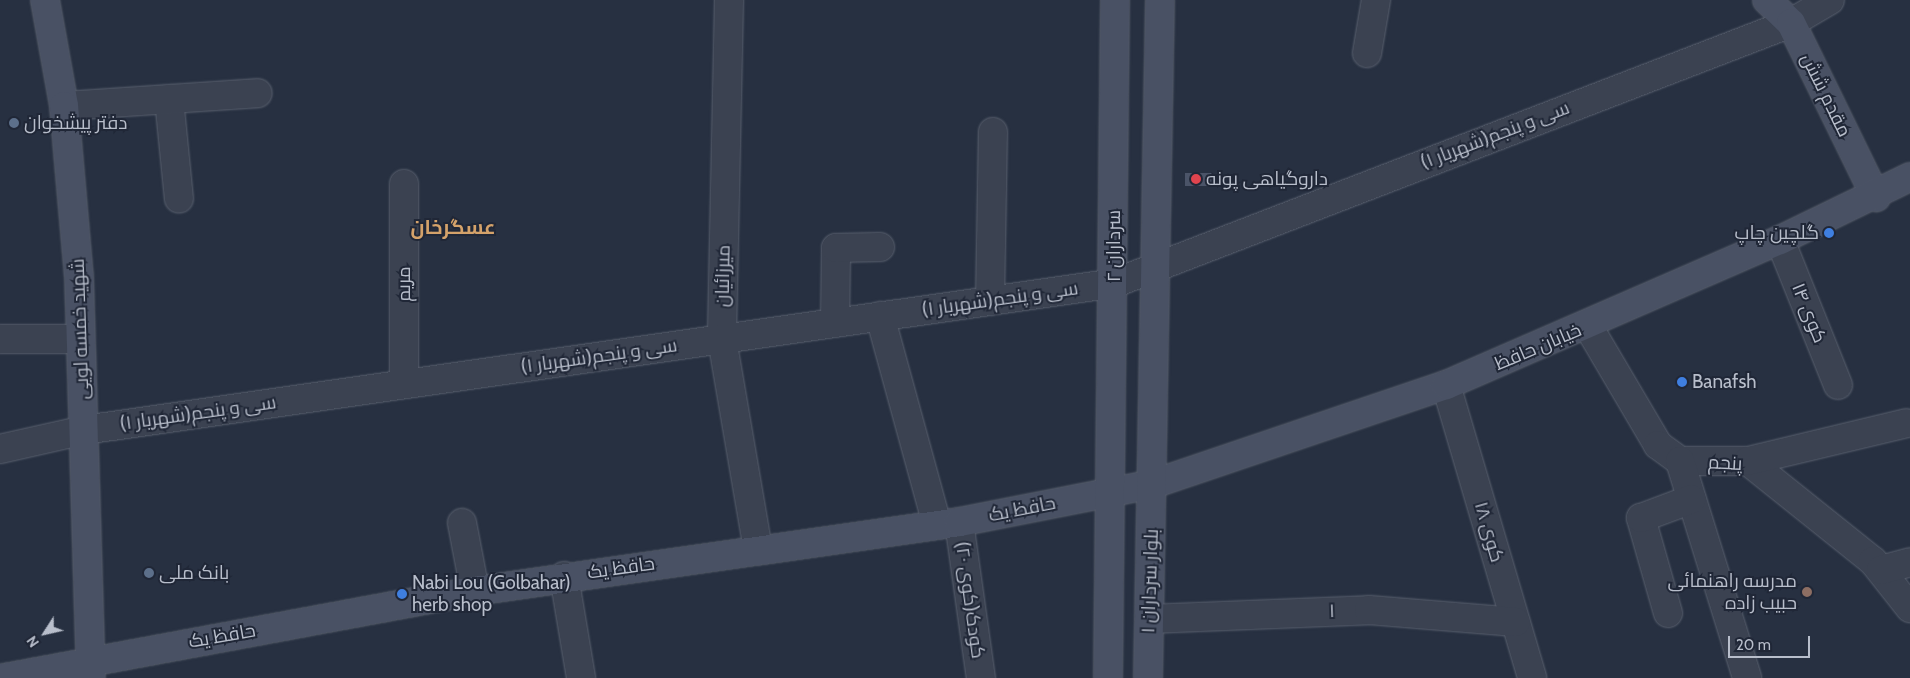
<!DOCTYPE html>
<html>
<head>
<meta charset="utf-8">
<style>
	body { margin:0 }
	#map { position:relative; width:1910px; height:678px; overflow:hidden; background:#273041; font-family:Cabin,Cairo,sans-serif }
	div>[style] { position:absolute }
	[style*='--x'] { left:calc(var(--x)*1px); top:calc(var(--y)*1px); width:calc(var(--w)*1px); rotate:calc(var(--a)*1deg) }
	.building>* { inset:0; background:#4b5468; transform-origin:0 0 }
	.roads { filter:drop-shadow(0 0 1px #59606e) drop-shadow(0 0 1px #59606e) }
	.street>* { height:28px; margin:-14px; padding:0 14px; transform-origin:14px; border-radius:14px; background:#3b4251 }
	.secondary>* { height:28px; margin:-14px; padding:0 14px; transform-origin:14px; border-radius:14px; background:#495164 }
	.dots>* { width:14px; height:14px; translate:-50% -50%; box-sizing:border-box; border:2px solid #202737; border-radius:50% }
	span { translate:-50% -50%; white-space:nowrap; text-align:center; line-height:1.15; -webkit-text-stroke:4px #202737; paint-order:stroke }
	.street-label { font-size:19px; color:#b8becb }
	.poi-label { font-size:19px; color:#b8becb }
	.left { translate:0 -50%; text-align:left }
	.right { translate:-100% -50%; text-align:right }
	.neighbourhood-label { font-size:20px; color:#d4a26a; font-weight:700 }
	.north { position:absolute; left:20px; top:608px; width:50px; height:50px; -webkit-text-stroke:4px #202737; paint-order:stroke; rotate:235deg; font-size:14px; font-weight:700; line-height:20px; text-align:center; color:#b8becb }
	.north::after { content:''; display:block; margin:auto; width:18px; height:22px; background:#b8becb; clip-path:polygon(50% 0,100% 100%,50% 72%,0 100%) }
	.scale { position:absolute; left:1728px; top:636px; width:82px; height:22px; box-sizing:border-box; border:2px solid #b8becb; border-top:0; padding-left:6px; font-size:15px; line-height:18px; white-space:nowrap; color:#b8becb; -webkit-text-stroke:4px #202737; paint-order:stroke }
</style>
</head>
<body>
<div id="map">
	<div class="building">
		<i style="left:1185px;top:173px;width:27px;height:13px"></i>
	</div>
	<div class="roads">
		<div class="street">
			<i style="--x:729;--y:0;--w:339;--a:91.2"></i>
			<i style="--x:722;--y:339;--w:213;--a:80.3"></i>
			<i style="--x:1367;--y:53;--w:54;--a:-80.4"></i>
			<i style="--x:169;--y:99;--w:100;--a:84.3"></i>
			<i style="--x:64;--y:106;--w:194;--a:-3.8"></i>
			<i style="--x:1780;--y:240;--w:156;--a:68.2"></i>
			<i style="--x:990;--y:301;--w:169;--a:-89"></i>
			<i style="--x:880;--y:316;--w:216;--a:74.7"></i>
			<i style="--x:835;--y:323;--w:75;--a:-89.2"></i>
			<i style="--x:836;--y:248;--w:44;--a:-1.3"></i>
			<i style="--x:1588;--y:326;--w:138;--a:59.5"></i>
			<i style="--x:1658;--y:445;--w:27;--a:36"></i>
			<i style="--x:1680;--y:461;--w:68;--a:0"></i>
			<i style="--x:1748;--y:461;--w:160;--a:38.7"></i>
			<i style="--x:1873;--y:561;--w:60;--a:51.8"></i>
			<i style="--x:0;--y:339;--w:80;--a:0"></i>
			<i style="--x:404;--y:384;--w:200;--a:-90"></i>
			<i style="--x:1446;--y:385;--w:305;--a:73.6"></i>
			<i style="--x:0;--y:449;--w:86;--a:-12.7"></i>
			<i style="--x:84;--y:430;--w:1041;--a:-8.11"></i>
			<i style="--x:1115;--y:283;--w:724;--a:-21.04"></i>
			<i style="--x:1791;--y:23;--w:45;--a:-30.5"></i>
			<i style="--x:1680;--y:461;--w:227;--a:72.8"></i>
			<i style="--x:1748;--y:461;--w:163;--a:-13.4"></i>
			<i style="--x:959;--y:522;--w:158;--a:82"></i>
			<i style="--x:462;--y:523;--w:69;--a:79.2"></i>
			<i style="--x:1881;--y:570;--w:30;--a:-15"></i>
			<i style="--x:564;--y:576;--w:103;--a:80.5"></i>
			<i style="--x:1668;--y:613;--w:99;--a:-105.9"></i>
			<i style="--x:1641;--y:518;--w:54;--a:-20.4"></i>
			<i style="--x:1149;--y:619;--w:220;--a:-2.3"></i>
			<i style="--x:1369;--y:610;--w:147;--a:4.7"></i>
		</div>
		<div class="secondary">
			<i style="--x:45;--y:0;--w:108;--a:79.8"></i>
			<i style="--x:64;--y:106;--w:172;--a:85"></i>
			<i style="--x:79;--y:277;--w:400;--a:88.3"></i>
			<i style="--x:1767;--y:0;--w:33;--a:44"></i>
			<i style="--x:1791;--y:23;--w:194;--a:64"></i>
			<i style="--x:4;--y:678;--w:479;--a:-10.5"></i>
			<i style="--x:475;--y:591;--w:489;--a:-8.1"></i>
			<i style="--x:959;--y:522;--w:198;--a:-11.1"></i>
			<i style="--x:1153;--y:484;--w:309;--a:-18.7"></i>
			<i style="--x:1446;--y:385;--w:364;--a:-23.5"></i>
			<i style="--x:1780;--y:240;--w:144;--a:-25.9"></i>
			<i style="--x:1108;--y:678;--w:678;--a:-89.41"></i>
			<i style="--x:1148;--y:678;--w:678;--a:-88.99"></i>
		</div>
	</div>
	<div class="dots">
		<i style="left:14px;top:123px;background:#5c6f8a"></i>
		<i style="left:1196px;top:179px;background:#e0444e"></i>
		<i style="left:1829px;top:233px;background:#3f7fe0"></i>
		<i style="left:1682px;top:382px;background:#3f7fe0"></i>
		<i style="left:149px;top:573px;background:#5c6f8a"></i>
		<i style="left:1807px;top:592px;background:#8d6e63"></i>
		<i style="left:402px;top:594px;background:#3f7fe0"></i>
	</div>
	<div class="street-label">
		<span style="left:1826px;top:95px;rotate:64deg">مقدم شش</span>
		<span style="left:1495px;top:135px;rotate:-21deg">سی و پنجم(شهریار ۱)</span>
		<span style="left:1114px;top:246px;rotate:-90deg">سرداران ۲</span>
		<span style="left:723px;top:276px;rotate:-89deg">میرزائیان</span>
		<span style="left:404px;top:284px;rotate:-90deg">مریم</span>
		<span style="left:1000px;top:299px;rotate:-8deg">سی و پنجم(شهریار ۱)</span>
		<span style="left:1809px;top:313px;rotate:68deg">کوی ۱۴</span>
		<span style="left:80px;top:329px;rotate:-92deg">شهید خمسه لویی</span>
		<span style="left:1538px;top:347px;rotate:-23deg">خیابان حافظ</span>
		<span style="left:599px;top:356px;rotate:-8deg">سی و پنجم(شهریار ۱)</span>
		<span style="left:198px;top:413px;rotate:-8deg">سی و پنجم(شهریار ۱)</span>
		<span style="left:1725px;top:463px;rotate:3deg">پنجم</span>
		<span style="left:1022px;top:509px;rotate:-11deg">حافظ یک</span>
		<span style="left:1489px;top:532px;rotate:74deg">کوی ۱۸</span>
		<span style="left:621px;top:568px;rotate:-8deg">حافظ یک</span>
		<span style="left:1150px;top:581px;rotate:-88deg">بلوار سرداران ۱</span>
		<span style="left:970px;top:600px;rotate:82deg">کودک(کوی ۲۰)</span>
		<span style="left:1332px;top:611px;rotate:-2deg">۱</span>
		<span style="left:222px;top:636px;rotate:-10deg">حافظ یک</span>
	</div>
	<div class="poi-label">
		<span class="left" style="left:24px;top:123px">دفتر پیشخوان</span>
		<span class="left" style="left:1206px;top:179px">داروگیاهی پونه</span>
		<span class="right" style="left:1819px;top:233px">گلچین چاپ</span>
		<span class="left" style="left:1692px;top:382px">Banafsh</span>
		<span class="left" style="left:159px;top:573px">بانک ملی</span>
		<span class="right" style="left:1797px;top:592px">مدرسه راهنمائی<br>حبیب زاده</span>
		<span class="left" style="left:412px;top:594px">Nabi Lou (Golbahar)<br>herb shop</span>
	</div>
	<div class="neighbourhood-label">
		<span style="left:453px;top:227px">عسگرخان</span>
	</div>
	<div class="north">N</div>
	<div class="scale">20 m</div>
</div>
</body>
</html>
